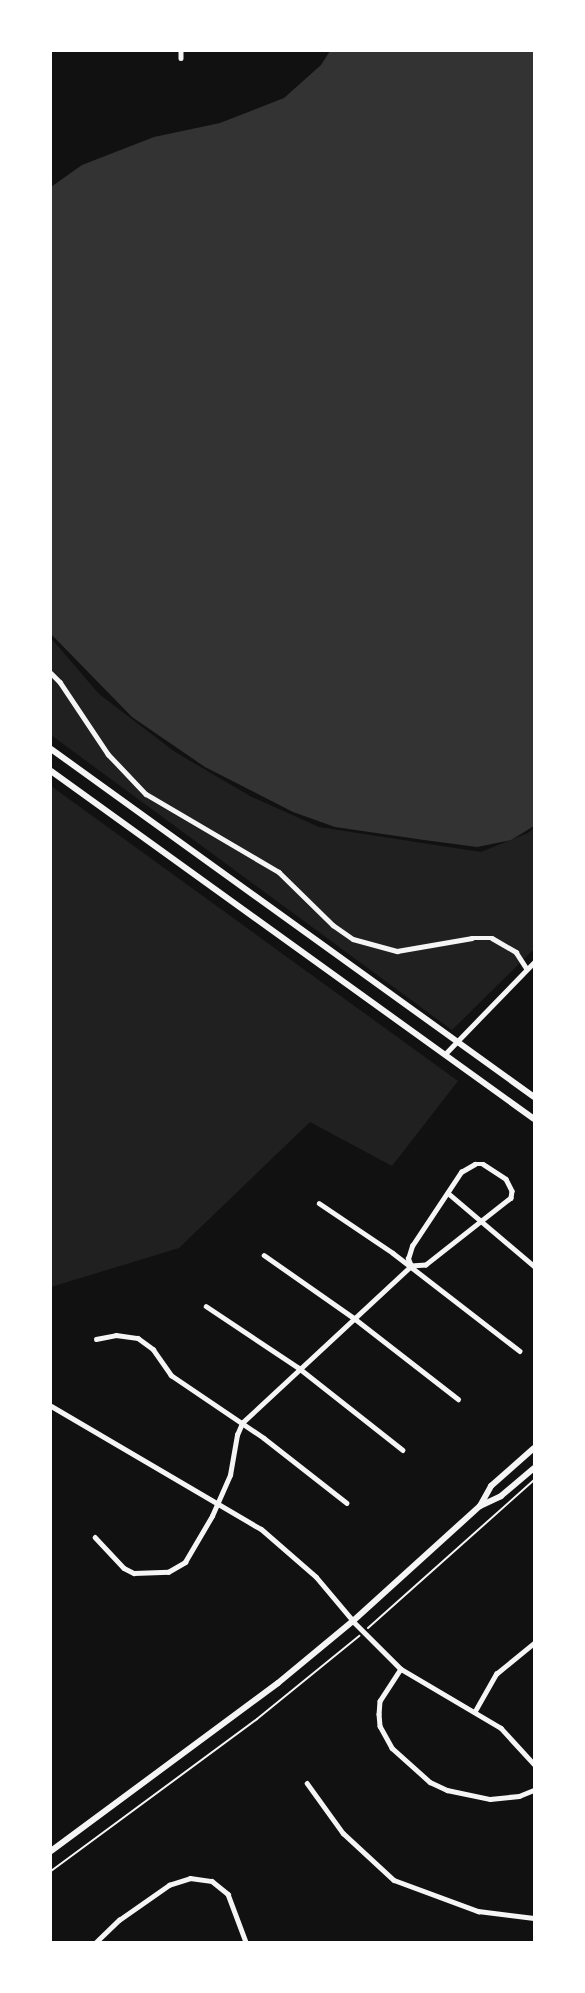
<!DOCTYPE html>
<html>
<head>
<meta charset="utf-8">
<style>
	body { margin:0 }
	#map { position:relative; width:585px; height:1993px; overflow:hidden; background:#111; font-family:"Fira Sans Condensed",sans-serif }
	div>[style] { position:absolute }
	[style*='--x'] { left:calc(var(--x)*1px); top:calc(var(--y)*1px); width:calc(var(--w)*1px); rotate:calc(var(--a)*1deg) }
	.green>* { inset:0; background:#202020 }
	.water>* { inset:0; background:#333 }
	.path>* { height:2px; margin:-1px; padding:0 1px; transform-origin:1px; border-radius:1px; background:#f5f5f5 }
	.minor>* { height:4.5px; margin:-2.25px; padding:0 2.25px; transform-origin:2.25px; border-radius:2.25px; background:#f5f5f5 }
	.tertiary>* { height:5px; margin:-2.5px; padding:0 2.5px; transform-origin:2.5px; border-radius:2.5px; background:#f5f5f5 }
	.secondary>* { height:6px; margin:-3px; padding:0 3px; transform-origin:3px; border-radius:3px; background:#f5f5f5 }
	span { translate:-50% -50%; white-space:nowrap; text-align:center; line-height:1.15; -webkit-text-stroke:5px #fff; paint-order:stroke }
	.frame { position:absolute; inset:0; border:52px solid #fff; pointer-events:none }
</style>
</head>
<body>
<div id="map">
	<div class="green">
		<i style="clip-path:polygon(51px 638px,99px 694px,175px 752px,250px 796px,319px 827px,481px 852px,528px 833px,534px 828px,534px 949px,452px 1030px,51px 735px)"></i>
		<i style="clip-path:polygon(51px 786px,458px 1081px,392px 1166px,310px 1122px,179px 1248px,51px 1287px)"></i>
	</div>
	<div class="water">
		<i style="clip-path:polygon(330px 51px,534px 51px,534px 826px,511px 840px,477px 847px,424px 840px,335px 827px,293px 812px,205px 767px,132px 717px,51px 634px,51px 187px,82px 165px,154px 137px,220px 123px,284px 98px,321px 65px)"></i>
	</div>
	<div class="path">
		<i style="--x:368;--y:1628;--w:222;--a:-41.7"></i>
		<i style="--x:51;--y:1871;--w:256;--a:-36.4"></i>
		<i style="--x:257;--y:1719;--w:132;--a:-39.1"></i>
	</div>
	<div class="minor">
		<i style="--x:181;--y:51;--w:7;--a:90"></i>
		<i style="--x:51;--y:673;--w:13;--a:45"></i>
		<i style="--x:60;--y:682;--w:87;--a:56.3"></i>
		<i style="--x:108;--y:754;--w:55;--a:46.5"></i>
		<i style="--x:146;--y:794;--w:154;--a:30.4"></i>
		<i style="--x:279;--y:872;--w:76;--a:44.5"></i>
		<i style="--x:333;--y:925;--w:24;--a:35"></i>
		<i style="--x:353;--y:939;--w:46;--a:15.3"></i>
		<i style="--x:397;--y:951;--w:76;--a:-9.8"></i>
		<i style="--x:472;--y:938;--w:20;--a:0"></i>
		<i style="--x:492;--y:938;--w:28;--a:30"></i>
		<i style="--x:516;--y:952;--w:20;--a:57"></i>
		<i style="--x:445;--y:1054;--w:128;--a:-45.9"></i>
		<i style="--x:475;--y:1164;--w:8;--a:0"></i>
		<i style="--x:483;--y:1164;--w:27;--a:33"></i>
		<i style="--x:506;--y:1179;--w:13;--a:63"></i>
		<i style="--x:512;--y:1191;--w:7;--a:98"></i>
		<i style="--x:511;--y:1198;--w:108;--a:141.8"></i>
		<i style="--x:426;--y:1265;--w:15;--a:176"></i>
		<i style="--x:411;--y:1266;--w:8;--a:-113"></i>
		<i style="--x:408;--y:1259;--w:14;--a:-73"></i>
		<i style="--x:412;--y:1246;--w:89;--a:-56.5"></i>
		<i style="--x:461;--y:1172;--w:16;--a:-30"></i>
		<i style="--x:448;--y:1193;--w:113;--a:40.3"></i>
		<i style="--x:319;--y:1203;--w:89;--a:34"></i>
		<i style="--x:393;--y:1253;--w:160;--a:37.7"></i>
		<i style="--x:264;--y:1255;--w:110;--a:35"></i>
		<i style="--x:354;--y:1318;--w:132;--a:37.9"></i>
		<i style="--x:206;--y:1306;--w:112;--a:33.7"></i>
		<i style="--x:299;--y:1368;--w:132;--a:38.3"></i>
		<i style="--x:96;--y:1339;--w:20;--a:-11"></i>
		<i style="--x:116;--y:1335;--w:22;--a:8"></i>
		<i style="--x:138;--y:1338;--w:19;--a:36"></i>
		<i style="--x:153;--y:1349;--w:32;--a:55"></i>
		<i style="--x:171;--y:1375;--w:112;--a:34.1"></i>
		<i style="--x:264;--y:1438;--w:105;--a:38.1"></i>
		<i style="--x:95;--y:1537;--w:42;--a:46.9"></i>
		<i style="--x:124;--y:1568;--w:11;--a:27"></i>
		<i style="--x:134;--y:1573;--w:34;--a:-2"></i>
		<i style="--x:168;--y:1572;--w:20;--a:-30"></i>
		<i style="--x:185;--y:1562;--w:53;--a:-59.6"></i>
		<i style="--x:212;--y:1516;--w:45;--a:-66.3"></i>
		<i style="--x:230;--y:1475;--w:41;--a:-80.1"></i>
		<i style="--x:237;--y:1435;--w:13;--a:-67"></i>
		<i style="--x:242;--y:1423;--w:231;--a:-42.9"></i>
		<i style="--x:353;--y:1621;--w:68;--a:45"></i>
		<i style="--x:401;--y:1669;--w:116;--a:30.5"></i>
		<i style="--x:501;--y:1728;--w:49;--a:47.5"></i>
		<i style="--x:401;--y:1669;--w:38;--a:123"></i>
		<i style="--x:380;--y:1701;--w:13;--a:94"></i>
		<i style="--x:379;--y:1714;--w:12;--a:85"></i>
		<i style="--x:380;--y:1726;--w:25;--a:61"></i>
		<i style="--x:392;--y:1748;--w:51;--a:41.8"></i>
		<i style="--x:430;--y:1782;--w:19;--a:25"></i>
		<i style="--x:447;--y:1790;--w:44;--a:11.8"></i>
		<i style="--x:490;--y:1799;--w:29;--a:-6"></i>
		<i style="--x:519;--y:1796;--w:16;--a:-22"></i>
		<i style="--x:475;--y:1711;--w:43;--a:-60.4"></i>
		<i style="--x:496;--y:1674;--w:49;--a:-39.2"></i>
		<i style="--x:307;--y:1783;--w:62;--a:54.2"></i>
		<i style="--x:343;--y:1833;--w:69;--a:42.7"></i>
		<i style="--x:394;--y:1880;--w:90;--a:20.3"></i>
		<i style="--x:478;--y:1911;--w:56;--a:7.1"></i>
		<i style="--x:96;--y:1942;--w:32;--a:-44"></i>
		<i style="--x:119;--y:1920;--w:61;--a:-35"></i>
		<i style="--x:169;--y:1885;--w:22;--a:-18"></i>
		<i style="--x:190;--y:1878;--w:22;--a:8"></i>
		<i style="--x:212;--y:1881;--w:21;--a:39"></i>
		<i style="--x:228;--y:1894;--w:51;--a:69.4"></i>
	</div>
	<div class="tertiary">
		<i style="--x:51;--y:1406;--w:243;--a:30.4"></i>
		<i style="--x:261;--y:1529;--w:73;--a:41.1"></i>
		<i style="--x:316;--y:1577;--w:57;--a:49.9"></i>
	</div>
	<div class="secondary">
		<i style="--x:51;--y:749;--w:595;--a:35.77"></i>
		<i style="--x:51;--y:771;--w:595;--a:35.77"></i>
		<i style="--x:480;--y:1506;--w:23;--a:-61"></i>
		<i style="--x:491;--y:1486;--w:57;--a:-41.5"></i>
		<i style="--x:51;--y:1851;--w:282;--a:-36.5"></i>
		<i style="--x:278;--y:1683;--w:97;--a:-39.6"></i>
		<i style="--x:353;--y:1621;--w:171;--a:-42.2"></i>
		<i style="--x:480;--y:1506;--w:23;--a:-25"></i>
		<i style="--x:501;--y:1496;--w:43;--a:-40.3"></i>
	</div>
	<div class="frame"></div>
</div>
</body>
</html>
